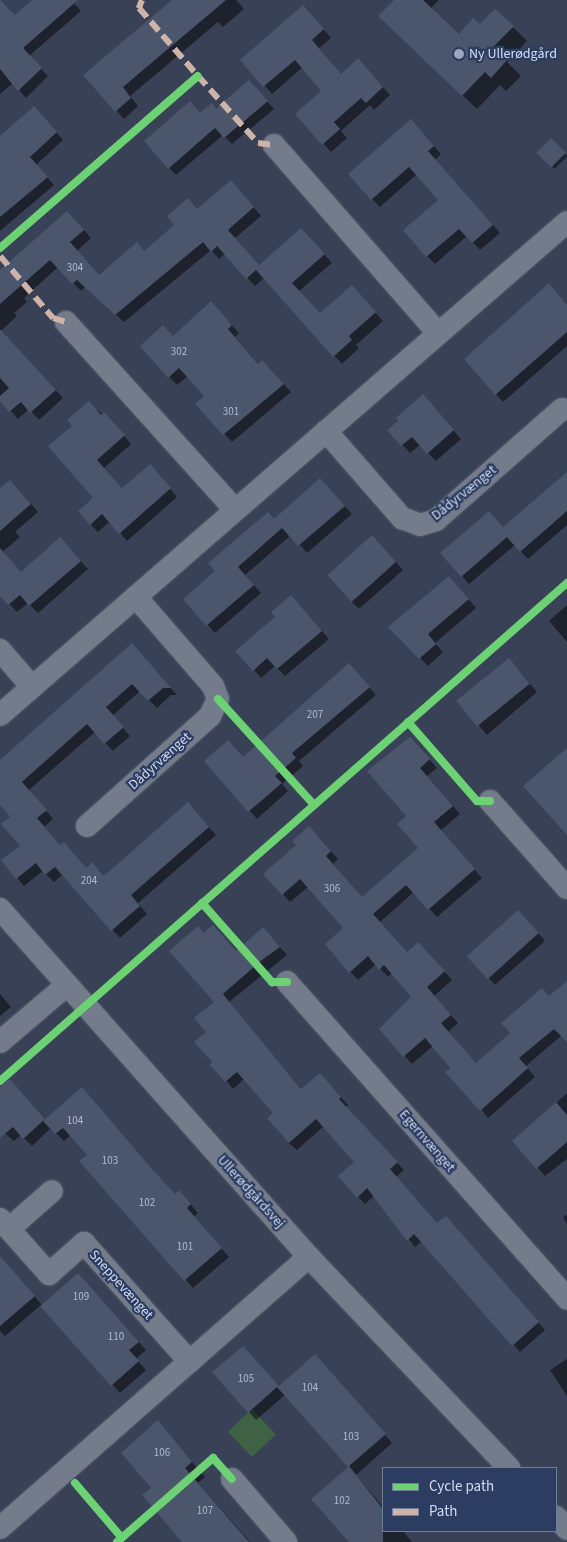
<!DOCTYPE html>
<html>
<head>
<meta charset="utf-8">
<style>
	body { margin:0 }
	#map { position:relative; width:567px; height:1542px; overflow:hidden; background:#384155; font-family:"Source Sans 3",sans-serif }
	div>[style] { position:absolute }
	[style*='--x'] { left:calc(var(--x)*1px); top:calc(var(--y)*1px); width:calc(var(--w)*1px); rotate:calc(var(--a)*1deg) }
	.green>* { inset:0; background:#406244; transform-origin:0 0 }
	.shadow>* { inset:0; background:#0007; transform-origin:0 0 }
	.building>* { inset:0; background:#4b556b; transform-origin:0 0 }
	.roads { filter:drop-shadow(0 0 1px #555d6d) drop-shadow(0 0 1px #555d6d) }
	.minor>* { height:22px; margin:-11px; padding:0 11px; transform-origin:11px; border-radius:11px; background:#747c8b }
	.quiet>* { height:6px; margin-top:-3px; transform-origin:0; background:repeating-linear-gradient(90deg,#ceb3a9 0 12px,transparent 0 18px) }
	.cycleway>* { height:8px; margin:-4px; padding:0 4px; transform-origin:4px; border-radius:4px; background:#6cd273 }
	.dots>* { width:14px; height:14px; translate:-50% -50%; box-sizing:border-box; border:2px solid #2c3d61; border-radius:50% }
	span { translate:-50% -50%; white-space:nowrap; text-align:center; line-height:1.15; -webkit-text-stroke:4.5px #2c3d61; paint-order:stroke }
	.number-label { font-size:11px; color:#b0bbd1 }
	.number-label span { -webkit-text-stroke-width:0 }
	.poi-label { font-size:14px; color:#d2ddf3 }
	.left { translate:0 -50%; text-align:left }
	.street-label { font-size:14px; color:#d2ddf3 }
	.legend { position:absolute; left:382px; top:1467px; width:175px; height:65px; box-sizing:border-box; background:#2c3d61; border:1px solid #6e7d9b; margin:0; padding:6px 9px; list-style:none; font-size:15px; color:#d2ddf3 }
	.legend li { display:flex; align-items:center; gap:10px; height:25px }
	.legend b { width:25px; border:1px solid #6e7d9b }
</style>
</head>
<body>
<div id="map">
	<div class="green">
		<i style="left:252px;top:1409px;width:35px;height:33px;rotate:47deg"></i>
	</div>
	<div class="shadow">
		<i style="clip-path:polygon(34px 0,71px 0,81px 11px,29px 56px,48px 76px,26px 98px,13px 83px,0 94px,0 13px,7px 7px,16px 16px)"></i>
		<i style="clip-path:polygon(173px 0,236px 0,244px 9px,223px 27px,218px 22px,130px 96px,138px 106px,124px 119px,85px 75px)"></i>
		<i style="clip-path:polygon(395px 0,439px 0,430px 9px,459px 36px,480px 26px,513px 27px,527px 41px,507px 62px,521px 76px,506px 91px,500px 85px,477px 109px,394px 30px)"></i>
		<i style="clip-path:polygon(311px 15px,331px 38px,319px 48px,341px 75px,366px 68px,390px 95px,374px 110px,370px 105px,341px 131px,347px 138px,331px 152px,296px 114px,323px 91px,303px 67px,272px 94px,242px 60px)"></i>
		<i style="clip-path:polygon(256px 89px,274px 109px,232px 144px,223px 135px,176px 175px,169px 168px,201px 114px)"></i>
		<i style="clip-path:polygon(41px 115px,63px 140px,36px 165px,54px 185px,0 231px,0 138px)"></i>
		<i style="clip-path:polygon(419px 129px,441px 154px,435px 160px,500px 233px,480px 250px,467px 236px,435px 264px,427px 256px,440px 201px,417px 174px,380px 207px,372px 199px)"></i>
		<i style="left:551px;top:140px;width:23px;height:18px;rotate:45deg"></i>
		<i style="clip-path:polygon(239px 190px,261px 216px,234px 239px,259px 267px,309px 237px,332px 263px,299px 291px,320px 315px,359px 295px,383px 321px,356px 345px,359px 348px,342px 364px,264px 278px,255px 286px,225px 254px,219px 259px,211px 250px,124px 322px,86px 286px,81px 291px,58px 267px,24px 298px,27px 302px,14px 313px,17px 316px,1px 331px,63px 398px,39px 420px,29px 409px,18px 419px,0 399px,0 272px,75px 220px,91px 238px,77px 251px,99px 276px,145px 252px,198px 210px)"></i>
		<i style="clip-path:polygon(567px 305px,567px 346px,503px 402px,496px 394px)"></i>
		<i style="clip-path:polygon(219px 311px,239px 333px,235px 337px,259px 365px,270px 369px,291px 392px,232px 442px,197px 404px,206px 396px,188px 376px,177px 385px,169px 377px)"></i>
		<i style="clip-path:polygon(431px 404px,461px 439px,436px 461px,420px 445px,410px 453px,389px 430px)"></i>
		<i style="clip-path:polygon(97px 410px,112px 421px,131px 444px,104px 468px,123px 490px,157px 473px,177px 497px,127px 541px,110px 521px,98px 532px,90px 524px,95px 498px)"></i>
		<i style="clip-path:polygon(567px 476px,567px 525px,528px 559px,515px 545px,469px 584px,462px 576px,504px 529px)"></i>
		<i style="clip-path:polygon(328px 488px,352px 514px,307px 553px,291px 535px,245px 575px,261px 593px,215px 633px,185px 599px,275px 520px)"></i>
		<i style="clip-path:polygon(18px 489px,38px 512px,15px 532px,20px 537px,0 554px,0 490px)"></i>
		<i style="clip-path:polygon(380px 544px,403px 570px,359px 609px,351px 601px)"></i>
		<i style="clip-path:polygon(68px 547px,88px 569px,38px 613px,28px 603px,17px 612px,0 594px,0 576px,21px 573px)"></i>
		<i style="clip-path:polygon(457px 585px,476px 608px,435px 643px,443px 652px,428px 666px,390px 627px)"></i>
		<i style="clip-path:polygon(299px 605px,329px 639px,285px 676px,275px 666px,261px 678px,254px 670px)"></i>
		<i style="clip-path:polygon(567px 605px,567px 642px,549px 621px)"></i>
		<i style="clip-path:polygon(139px 653px,177px 695px,171px 695px,157px 708px,140px 691px,112px 716px,130px 736px,113px 751px,95px 732px,29px 790px,53px 819px,44px 827px,61px 846px,86px 869px,100px 871px,105px 877px,195px 812px,216px 835px,138px 903px,147px 914px,120px 938px,63px 874px,54px 882px,43px 871px,24px 886px,3px 861px,22px 847px,12px 817px,0 803px,0 762px)"></i>
		<i style="clip-path:polygon(517px 668px,537px 692px,487px 735px,459px 702px)"></i>
		<i style="clip-path:polygon(356px 672px,376px 695px,299px 761px,303px 766px,282px 784px,288px 791px,257px 819px,206px 761px,244px 758px)"></i>
		<i style="clip-path:polygon(417px 746px,437px 768px,427px 776px,460px 814px,440px 831px,482px 878px,437px 917px,414px 892px,380px 922px,407px 953px,426px 951px,452px 980px,434px 996px,458px 1023px,448px 1032px,476px 1065px,567px 983px,567px 1040px,562px 1035px,526px 1066px,535px 1077px,488px 1118px,433px 1046px,412px 1064px,381px 1029px,412px 997px,392px 973px,388px 977px,376px 964px,358px 980px,326px 945px,345px 929px,308px 887px,290px 902px,265px 874px,317px 835px,338px 859px,333px 864px,363px 899px,420px 849px,408px 817px)"></i>
		<i style="clip-path:polygon(526px 919px,545px 941px,495px 985px,468px 955px)"></i>
		<i style="clip-path:polygon(205px 934px,236px 952px,270px 936px,287px 955px,229px 1002px,302px 1090px,327px 1082px,348px 1105px,346px 1107px,404px 1170px,396px 1177px,438px 1225px,453px 1225px,545px 1330px,520px 1352px,422px 1241px,415px 1247px,374px 1196px,365px 1204px,358px 1197px,356px 1162px,324px 1126px,297px 1150px,289px 1143px,275px 1113px,244px 1079px,233px 1089px,196px 1042px,207px 1032px,215px 1002px)"></i>
		<i style="clip-path:polygon(0 994px,11px 1007px,0 1016px)"></i>
		<i style="clip-path:polygon(18px 1088px,46px 1120px,82px 1089px,158px 1178px,175px 1195px,187px 1200px,198px 1213px,194px 1216px,229px 1257px,193px 1288px,81px 1161px,88px 1155px,71px 1135px,64px 1141px,51px 1128px,32px 1146px,21px 1135px,14px 1141px,0 1129px,0 1089px)"></i>
		<i style="clip-path:polygon(567px 1093px,567px 1159px,545px 1176px,514px 1141px)"></i>
		<i style="clip-path:polygon(567px 1215px,567px 1225px,563px 1217px)"></i>
		<i style="clip-path:polygon(0 1257px,42px 1305px,78px 1274px,146px 1350px,136px 1359px,146px 1370px,120px 1393px,41px 1305px,5px 1336px,0 1331px)"></i>
		<i style="clip-path:polygon(243px 1347px,279px 1387px,323px 1363px,392px 1443px,356px 1475px,383px 1507px,383px 1531px,403px 1531px,412px 1542px,350px 1542px,349px 1467px,285px 1395px,256px 1420px,249px 1412px)"></i>
		<i style="clip-path:polygon(567px 1359px,567px 1396px,550px 1370px)"></i>
		<i style="clip-path:polygon(158px 1422px,205px 1477px,198px 1483px,250px 1542px,184px 1542px,153px 1488px)"></i>
	</div>
	<div class="building">
		<i style="clip-path:polygon(0 0,15px 15px,32px 0,78px 0,23px 48px,42px 68px,18px 91px,0 69px)"></i>
		<i style="clip-path:polygon(172px 0,226px 0,123px 87px,131px 98px,115px 112px,83px 75px)"></i>
		<i style="clip-path:polygon(394px 0,423px 0,459px 34px,473px 18px,480px 24px,495px 9px,514px 26px,493px 47px,507px 60px,491px 78px,485px 72px,462px 96px,378px 16px)"></i>
		<i style="clip-path:polygon(303px 5px,324px 29px,312px 40px,341px 74px,358px 58px,383px 87px,366px 103px,361px 98px,334px 122px,340px 129px,322px 145px,295px 114px,321px 91px,295px 60px,263px 87px,240px 60px)"></i>
		<i style="clip-path:polygon(249px 80px,268px 101px,224px 138px,215px 128px,168px 169px,144px 141px,190px 101px,200px 113px,212px 103px,216px 108px)"></i>
		<i style="clip-path:polygon(34px 106px,57px 132px,30px 157px,48px 177px,0 217px,0 136px)"></i>
		<i style="clip-path:polygon(411px 119px,434px 146px,428px 151px,493px 225px,472px 243px,459px 229px,426px 257px,403px 230px,438px 200px,409px 167px,371px 200px,348px 174px)"></i>
		<i style="left:551px;top:138px;width:21px;height:21px;rotate:45deg"></i>
		<i style="clip-path:polygon(231px 180px,254px 207px,228px 230px,259px 265px,301px 228px,325px 254px,292px 283px,320px 313px,352px 285px,376px 312px,349px 336px,352px 340px,333px 357px,256px 270px,246px 279px,217px 246px,211px 252px,203px 242px,115px 315px,77px 280px,72px 284px,50px 260px,0 304px,0 270px,67px 211px,84px 230px,70px 242px,99px 275px,137px 242px,144px 251px,174px 225px,167px 216px,188px 198px,197px 209px)"></i>
		<i style="clip-path:polygon(549px 283px,567px 305px,567px 332px,495px 395px,464px 359px)"></i>
		<i style="clip-path:polygon(211px 301px,232px 325px,228px 329px,258px 364px,262px 360px,284px 384px,223px 435px,195px 404px,204px 396px,179px 368px,168px 378px,140px 346px,163px 325px,173px 336px)"></i>
		<i style="clip-path:polygon(0 329px,56px 390px,30px 413px,21px 402px,9px 412px,0 401px,0 396px,9px 388px,0 378px)"></i>
		<i style="clip-path:polygon(423px 394px,454px 430px,427px 454px,412px 437px,401px 446px,387px 430px,398px 421px,396px 418px)"></i>
		<i style="clip-path:polygon(89px 401px,101px 415px,104px 412px,125px 435px,97px 460px,122px 488px,150px 464px,171px 488px,119px 534px,102px 514px,90px 525px,78px 511px,93px 498px,48px 446px,72px 426px,67px 420px)"></i>
		<i style="clip-path:polygon(567px 472px,567px 511px,520px 552px,507px 537px,461px 577px,440px 553px,489px 511px,503px 527px)"></i>
		<i style="clip-path:polygon(320px 478px,345px 506px,298px 546px,282px 528px,238px 567px,254px 585px,206px 626px,183px 599px,215px 571px,208px 563px,268px 512px,274px 519px)"></i>
		<i style="clip-path:polygon(10px 480px,31px 504px,0 531px,0 488px)"></i>
		<i style="left:372px;top:535px;width:36px;height:60px;rotate:48deg"></i>
		<i style="clip-path:polygon(60px 537px,81px 561px,29px 606px,20px 595px,8px 605px,0 596px,0 548px,21px 572px)"></i>
		<i style="clip-path:polygon(449px 576px,469px 599px,428px 634px,436px 644px,419px 659px,388px 627px)"></i>
		<i style="clip-path:polygon(291px 595px,322px 631px,277px 669px,267px 658px,253px 671px,235px 651px,275px 617px,271px 612px)"></i>
		<i style="clip-path:polygon(132px 643px,171px 688px,163px 688px,148px 701px,132px 684px,106px 707px,124px 727px,104px 744px,87px 724px,22px 782px,47px 810px,37px 818px,60px 845px,64px 842px,86px 868px,92px 862px,104px 876px,188px 802px,209px 827px,131px 895px,140px 906px,111px 931px,55px 867px,45px 875px,36px 863px,16px 879px,1px 860px,20px 846px,1px 824px,10px 817px,0 805px,0 760px)"></i>
		<i style="left:509px;top:658px;width:33px;height:68px;rotate:51deg"></i>
		<i style="clip-path:polygon(349px 663px,370px 687px,292px 753px,296px 758px,275px 776px,282px 783px,248px 812px,204px 761px,228px 740px,243px 757px)"></i>
		<i style="clip-path:polygon(410px 737px,430px 759px,420px 768px,453px 806px,434px 822px,475px 869px,428px 910px,406px 885px,373px 914px,407px 952px,418px 942px,445px 971px,427px 987px,451px 1015px,441px 1023px,476px 1063px,510px 1033px,501px 1023px,542px 988px,549px 996px,567px 981px,567px 1042px,554px 1029px,519px 1058px,528px 1068px,480px 1111px,445px 1072px,450px 1068px,425px 1038px,403px 1057px,379px 1029px,411px 997px,384px 965px,379px 970px,368px 956px,349px 973px,325px 944px,343px 928px,300px 879px,282px 895px,263px 874px,296px 845px,292px 841px,309px 826px,331px 851px,326px 856px,362px 897px,418px 848px,397px 824px,406px 816px,367px 771px)"></i>
		<i style="clip-path:polygon(567px 748px,567px 835px,523px 786px)"></i>
		<i style="left:518px;top:910px;width:31px;height:69px;rotate:48deg"></i>
		<i style="clip-path:polygon(213px 925px,236px 951px,263px 927px,280px 947px,262px 960px,216px 1000px,223px 994px,301px 1089px,320px 1073px,341px 1097px,339px 1099px,398px 1162px,390px 1169px,437px 1223px,446px 1216px,539px 1322px,512px 1346px,414px 1234px,407px 1241px,367px 1188px,357px 1198px,338px 1176px,354px 1162px,316px 1119px,289px 1143px,267px 1118px,273px 1113px,237px 1072px,225px 1082px,210px 1065px,212px 1062px,194px 1042px,206px 1032px,194px 1018px,214px 1002px,169px 951px,198px 926px,204px 933px)"></i>
		<i style="clip-path:polygon(10px 1079px,45px 1119px,23px 1139px,13px 1127px,0 1138px,0 1087px)"></i>
		<i style="clip-path:polygon(82px 1087px,151px 1168px,175px 1194px,179px 1190px,191px 1204px,187px 1208px,222px 1248px,184px 1281px,79px 1161px,87px 1155px,63px 1128px,55px 1134px,43px 1121px)"></i>
		<i style="clip-path:polygon(556px 1102px,567px 1115px,567px 1142px,536px 1169px,512px 1141px)"></i>
		<i style="clip-path:polygon(0 1256px,35px 1296px,0 1326px)"></i>
		<i style="clip-path:polygon(78px 1273px,139px 1342px,129px 1350px,139px 1361px,111px 1386px,40px 1306px)"></i>
		<i style="clip-path:polygon(243px 1346px,279px 1386px,315px 1354px,386px 1434px,349px 1466px,383px 1509px,383px 1542px,349px 1542px,311px 1499px,348px 1467px,277px 1387px,248px 1413px,212px 1372px)"></i>
		<i style="clip-path:polygon(158px 1420px,192px 1462px,185px 1468px,249px 1542px,182px 1542px,142px 1495px,151px 1488px,121px 1453px)"></i>
	</div>
	<div class="roads">
		<div class="minor">
			<i style="--x:274;--y:145;--w:249;--a:48.9"></i>
			<i style="--x:66;--y:322;--w:253;--a:48"></i>
			<i style="--x:326;--y:431;--w:116;--a:48.9"></i>
			<i style="--x:402;--y:518;--w:19;--a:21"></i>
			<i style="--x:420;--y:525;--w:17;--a:-17"></i>
			<i style="--x:436;--y:520;--w:168;--a:-41.4"></i>
			<i style="--x:0;--y:650;--w:49;--a:49.1"></i>
			<i style="--x:0;--y:715;--w:751;--a:-41.01"></i>
			<i style="--x:490;--y:801;--w:116;--a:48.5"></i>
			<i style="--x:87;--y:826;--w:165;--a:-41.8"></i>
			<i style="--x:210;--y:716;--w:19;--a:-65"></i>
			<i style="--x:218;--y:699;--w:14;--a:-111"></i>
			<i style="--x:213;--y:686;--w:118;--a:-130.9"></i>
			<i style="--x:0;--y:909;--w:465;--a:48.4"></i>
			<i style="--x:309;--y:1257;--w:291;--a:46.5"></i>
			<i style="--x:287;--y:982;--w:423;--a:48.5"></i>
			<i style="--x:0;--y:1042;--w:88;--a:-40.4"></i>
			<i style="--x:0;--y:1219;--w:74;--a:48.3"></i>
			<i style="--x:49;--y:1274;--w:47;--a:-41.5"></i>
			<i style="--x:84;--y:1243;--w:159;--a:48.3"></i>
			<i style="--x:9;--y:1229;--w:57;--a:-41.5"></i>
			<i style="--x:232;--y:1479;--w:83;--a:49.4"></i>
			<i style="--x:556;--y:1517;--w:16;--a:47"></i>
			<i style="--x:0;--y:1528;--w:411;--a:-41.3"></i>
		</div>
	</div>
	<div class="quiet">
		<i style="--x:142;--y:0;--w:9;--a:111"></i>
		<i style="--x:139;--y:8;--w:90;--a:49.1"></i>
		<i style="--x:198;--y:76;--w:90;--a:48.2"></i>
		<i style="--x:258;--y:143;--w:16;--a:7"></i>
		<i style="--x:0;--y:256;--w:82;--a:49.5"></i>
		<i style="--x:53;--y:318;--w:14;--a:17"></i>
	</div>
	<div class="cycleway">
		<i style="--x:0;--y:248;--w:262;--a:-41"></i>
		<i style="--x:218;--y:699;--w:143;--a:47.8"></i>
		<i style="--x:408;--y:722;--w:105;--a:48.9"></i>
		<i style="--x:477;--y:801;--w:13;--a:0"></i>
		<i style="--x:202;--y:903;--w:106;--a:48.5"></i>
		<i style="--x:272;--y:982;--w:15;--a:0"></i>
		<i style="--x:0;--y:1081;--w:755;--a:-41.29"></i>
		<i style="--x:75;--y:1483;--w:72;--a:49.5"></i>
		<i style="--x:117;--y:1542;--w:128;--a:-41.2"></i>
		<i style="--x:213;--y:1458;--w:28;--a:48"></i>
	</div>
	<div class="dots">
		<i style="left:459px;top:54px;background:#9ca6bc"></i>
	</div>
	<div class="number-label">
		<span style="left:75px;top:268px">304</span>
		<span style="left:179px;top:352px">302</span>
		<span style="left:231px;top:412px">301</span>
		<span style="left:315px;top:715px">207</span>
		<span style="left:89px;top:881px">204</span>
		<span style="left:332px;top:889px">306</span>
		<span style="left:75px;top:1121px">104</span>
		<span style="left:110px;top:1161px">103</span>
		<span style="left:147px;top:1203px">102</span>
		<span style="left:185px;top:1247px">101</span>
		<span style="left:81px;top:1297px">109</span>
		<span style="left:116px;top:1337px">110</span>
		<span style="left:246px;top:1379px">105</span>
		<span style="left:310px;top:1388px">104</span>
		<span style="left:351px;top:1437px">103</span>
		<span style="left:162px;top:1453px">106</span>
		<span style="left:342px;top:1501px">102</span>
		<span style="left:205px;top:1511px">107</span>
	</div>
	<div class="poi-label">
		<span class="left" style="left:469px;top:54px">Ny Ullerødgård</span>
	</div>
	<div class="street-label">
		<span style="left:464px;top:493px;rotate:-39deg">Dådyrvænget</span>
		<span style="left:160px;top:761px;rotate:-42deg">Dådyrvænget</span>
		<span style="left:427px;top:1141px;rotate:49deg">Egernvænget</span>
		<span style="left:251px;top:1192px;rotate:48deg">Ullerødgårdsvej</span>
		<span style="left:121px;top:1285px;rotate:48deg">Sneppevænget</span>
	</div>
	<ul class="legend">
	<li><b style="height:6px;background:#6cd273"></b>Cycle path</li>
	<li><b style="height:6px;background:#ceb3a9"></b>Path</li>
	</ul>
</div>
</body>
</html>
